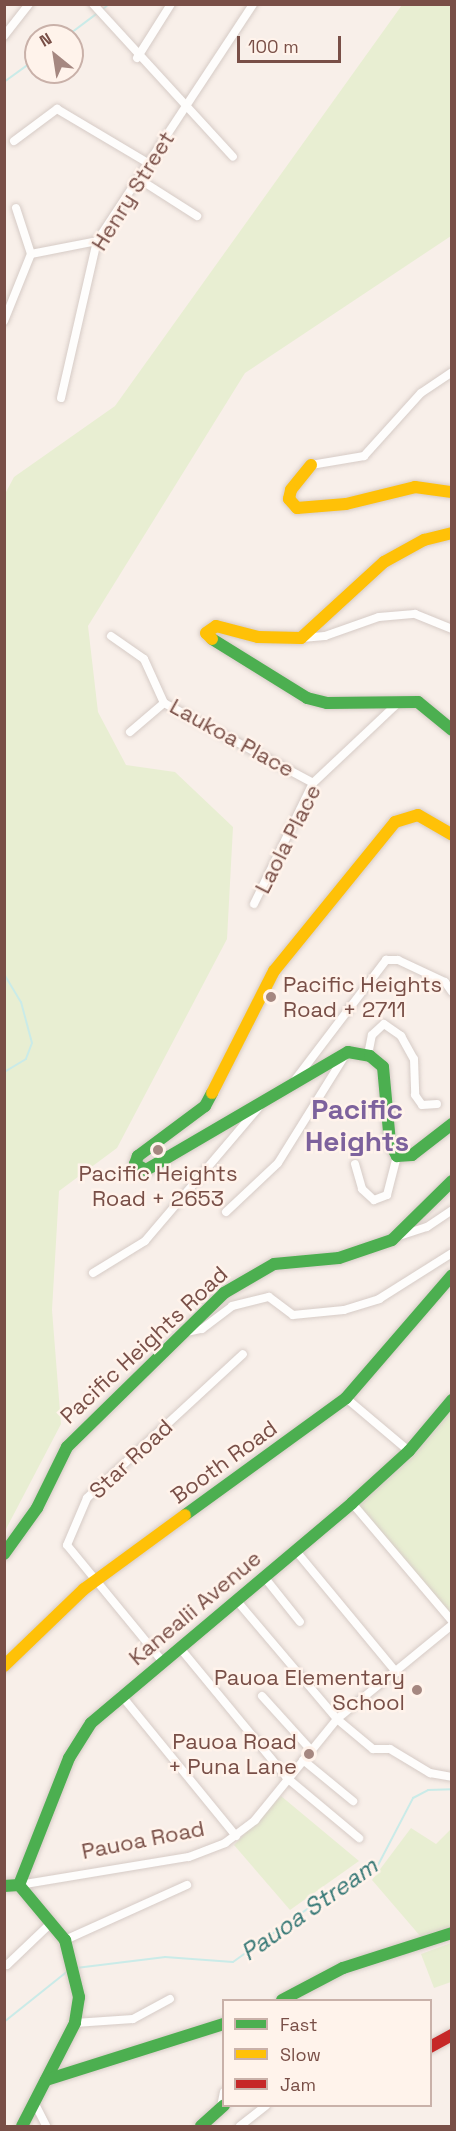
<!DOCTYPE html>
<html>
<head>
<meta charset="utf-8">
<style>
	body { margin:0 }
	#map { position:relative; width:456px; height:2131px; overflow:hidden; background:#f8efe9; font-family:"Space Grotesk",sans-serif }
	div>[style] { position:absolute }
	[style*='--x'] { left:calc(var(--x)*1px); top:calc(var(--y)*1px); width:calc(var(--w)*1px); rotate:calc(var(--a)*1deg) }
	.green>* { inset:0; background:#e8eed2 }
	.stream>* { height:2px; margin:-1px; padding:0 1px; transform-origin:1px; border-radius:1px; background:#caebe8 }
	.roads { filter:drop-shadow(0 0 2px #d6cbc6) drop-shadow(0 0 2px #d6cbc6) }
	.street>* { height:8px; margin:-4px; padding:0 4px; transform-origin:4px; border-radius:4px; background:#fefdfc }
	.fast>* { height:12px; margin:-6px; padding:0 6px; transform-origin:6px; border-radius:6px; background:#4caf50 }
	.slow>* { height:12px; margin:-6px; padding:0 6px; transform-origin:6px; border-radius:6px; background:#ffc107 }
	.jam>* { height:12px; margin:-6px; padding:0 6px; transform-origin:6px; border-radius:6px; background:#c62828 }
	.dots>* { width:16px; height:16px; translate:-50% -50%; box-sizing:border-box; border:3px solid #fff3eb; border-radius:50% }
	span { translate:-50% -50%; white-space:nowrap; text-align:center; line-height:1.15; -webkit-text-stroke:5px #fff3eb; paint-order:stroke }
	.street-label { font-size:22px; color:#794f47 }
	.poi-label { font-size:22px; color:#794f47 }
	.left { translate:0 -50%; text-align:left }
	.right { translate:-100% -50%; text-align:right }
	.water-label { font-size:24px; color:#367876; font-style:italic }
	.district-label { font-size:28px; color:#7d629d; font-weight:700 }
	.frame { position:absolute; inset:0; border:6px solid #794f47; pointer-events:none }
	.legend { position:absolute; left:222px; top:1999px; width:210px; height:108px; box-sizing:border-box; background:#fff3eb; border:2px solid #c9b1a9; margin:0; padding:8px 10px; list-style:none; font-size:18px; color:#794f47 }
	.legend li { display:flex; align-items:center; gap:12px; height:30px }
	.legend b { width:30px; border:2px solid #c9b1a9 }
	.north { position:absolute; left:24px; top:24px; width:60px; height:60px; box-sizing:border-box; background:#fff3eb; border:2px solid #c9b1a9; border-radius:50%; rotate:330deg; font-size:16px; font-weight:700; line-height:24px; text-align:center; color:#794f47 }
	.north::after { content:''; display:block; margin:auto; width:21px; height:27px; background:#a58780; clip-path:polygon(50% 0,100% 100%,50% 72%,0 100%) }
	.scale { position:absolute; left:237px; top:36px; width:104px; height:27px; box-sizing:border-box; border:3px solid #794f47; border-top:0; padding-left:8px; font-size:18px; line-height:21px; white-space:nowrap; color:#794f47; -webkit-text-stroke:4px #fff3eb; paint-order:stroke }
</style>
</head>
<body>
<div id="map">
	<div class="green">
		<i style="clip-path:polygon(402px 5px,451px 5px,451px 236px,245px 373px,88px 626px,98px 712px,126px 765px,175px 772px,233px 827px,227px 939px,117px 1148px,59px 1191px,52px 1310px,61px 1424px,5px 1531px,5px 494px,14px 477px,115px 406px)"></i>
		<i style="clip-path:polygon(451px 1405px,451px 1614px,449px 1614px,355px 1504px)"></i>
		<i style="clip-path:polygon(281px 1796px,359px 1861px,290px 1910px,234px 1845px)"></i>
		<i style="clip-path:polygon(411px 1828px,436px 1844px,451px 1829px,451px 1927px,421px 1937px,372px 1880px)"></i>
		<i style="clip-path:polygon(451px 1943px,451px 1982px,434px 1988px,421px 1954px)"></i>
	</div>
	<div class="stream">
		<i style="--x:102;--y:10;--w:9;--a:-41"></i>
		<i style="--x:67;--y:36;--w:38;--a:-37"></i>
		<i style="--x:4;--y:82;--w:39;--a:-36"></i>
		<i style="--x:4;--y:974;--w:33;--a:59"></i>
		<i style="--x:21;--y:1002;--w:42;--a:75"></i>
		<i style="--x:32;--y:1043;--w:17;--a:111"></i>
		<i style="--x:26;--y:1059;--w:26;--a:149"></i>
		<i style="--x:76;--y:1968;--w:90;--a:-7"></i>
		<i style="--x:165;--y:1957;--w:68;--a:4.2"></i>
		<i style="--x:233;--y:1962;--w:124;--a:-35.5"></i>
		<i style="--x:334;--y:1890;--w:49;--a:-28.1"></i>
		<i style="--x:377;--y:1867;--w:78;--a:-62.4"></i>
		<i style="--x:413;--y:1798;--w:17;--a:-28"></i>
		<i style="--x:428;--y:1790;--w:24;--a:-2"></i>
		<i style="--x:4;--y:2022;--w:82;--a:-38.6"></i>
	</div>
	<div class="roads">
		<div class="street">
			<i style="--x:93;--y:4;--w:207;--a:47.5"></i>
			<i style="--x:4;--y:36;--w:41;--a:-52"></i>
			<i style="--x:137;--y:58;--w:64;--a:-57.8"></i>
			<i style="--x:14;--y:141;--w:54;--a:-36.7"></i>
			<i style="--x:57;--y:109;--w:106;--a:30.7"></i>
			<i style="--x:139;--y:179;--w:69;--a:32.5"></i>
			<i style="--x:16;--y:208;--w:48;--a:71.9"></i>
			<i style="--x:4;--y:321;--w:72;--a:-68.1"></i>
			<i style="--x:31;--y:254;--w:67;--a:-11.1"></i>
			<i style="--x:61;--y:398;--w:161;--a:-77.1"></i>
			<i style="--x:97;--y:241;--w:284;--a:-56.6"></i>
			<i style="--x:311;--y:465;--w:54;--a:-9.6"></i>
			<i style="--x:364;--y:456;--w:85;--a:-47.9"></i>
			<i style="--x:421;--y:393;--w:37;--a:-34"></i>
			<i style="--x:111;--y:636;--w:40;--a:34.9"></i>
			<i style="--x:144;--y:659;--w:48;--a:65.6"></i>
			<i style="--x:164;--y:703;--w:169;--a:28.2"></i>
			<i style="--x:302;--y:638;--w:23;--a:-5"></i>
			<i style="--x:325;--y:636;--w:57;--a:-19.4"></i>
			<i style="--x:379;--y:617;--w:36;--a:-5"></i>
			<i style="--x:415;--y:614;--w:40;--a:22"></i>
			<i style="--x:130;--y:732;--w:45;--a:-40.5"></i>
			<i style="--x:254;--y:904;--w:135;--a:-64"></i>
			<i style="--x:313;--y:783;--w:118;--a:-43.3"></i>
			<i style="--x:368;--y:1055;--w:20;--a:-79"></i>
			<i style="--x:372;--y:1035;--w:16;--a:-43"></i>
			<i style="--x:384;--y:1024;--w:21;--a:35"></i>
			<i style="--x:401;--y:1036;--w:26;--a:61"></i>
			<i style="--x:414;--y:1059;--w:36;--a:88"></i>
			<i style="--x:415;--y:1095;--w:12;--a:55"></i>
			<i style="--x:422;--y:1105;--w:15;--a:-4"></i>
			<i style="--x:295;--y:1080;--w:151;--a:-52.8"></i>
			<i style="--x:386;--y:960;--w:12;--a:0"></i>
			<i style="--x:398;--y:960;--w:52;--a:25.1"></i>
			<i style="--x:445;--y:982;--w:12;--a:55"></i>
			<i style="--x:355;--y:1164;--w:26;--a:74"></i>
			<i style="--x:362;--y:1189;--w:16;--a:43"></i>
			<i style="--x:374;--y:1200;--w:14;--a:-21"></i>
			<i style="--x:387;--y:1195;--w:40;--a:-75.6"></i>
			<i style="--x:226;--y:1212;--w:71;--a:-43.3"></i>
			<i style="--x:278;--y:1163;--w:125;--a:-58.1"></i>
			<i style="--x:399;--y:1236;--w:29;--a:-18"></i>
			<i style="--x:427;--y:1227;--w:30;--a:-34"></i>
			<i style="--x:93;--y:1273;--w:61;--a:-31.6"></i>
			<i style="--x:145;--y:1241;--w:177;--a:-49.6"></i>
			<i style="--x:186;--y:1332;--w:16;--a:-11"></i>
			<i style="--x:202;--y:1329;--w:38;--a:-37"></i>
			<i style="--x:232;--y:1306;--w:38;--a:-14"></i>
			<i style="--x:269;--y:1297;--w:30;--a:37"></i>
			<i style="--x:293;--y:1315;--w:51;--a:-5.6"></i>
			<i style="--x:344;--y:1310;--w:37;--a:-17"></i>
			<i style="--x:379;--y:1299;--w:86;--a:-32.2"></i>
			<i style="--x:346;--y:1398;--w:82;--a:40.1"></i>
			<i style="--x:352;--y:1503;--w:155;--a:49.7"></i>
			<i style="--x:296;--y:1551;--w:158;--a:50.4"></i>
			<i style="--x:265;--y:1578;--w:56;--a:51.5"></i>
			<i style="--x:237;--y:1601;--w:155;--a:49.7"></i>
			<i style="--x:337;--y:1719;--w:47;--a:39.8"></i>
			<i style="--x:373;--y:1749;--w:17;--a:0"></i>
			<i style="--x:390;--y:1749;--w:47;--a:31"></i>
			<i style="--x:430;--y:1773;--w:22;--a:10"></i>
			<i style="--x:180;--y:1648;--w:168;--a:50.5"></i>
			<i style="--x:287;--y:1778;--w:94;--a:39.8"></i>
			<i style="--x:163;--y:1662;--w:151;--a:-129.4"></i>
			<i style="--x:67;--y:1545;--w:51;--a:-66.9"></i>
			<i style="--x:87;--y:1498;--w:212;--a:-42.7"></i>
			<i style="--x:121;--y:1695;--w:182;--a:50.8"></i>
			<i style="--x:262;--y:1696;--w:72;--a:47.8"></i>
			<i style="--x:303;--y:1760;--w:65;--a:39.4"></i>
			<i style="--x:19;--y:1885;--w:172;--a:-9.4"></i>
			<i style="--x:189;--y:1857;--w:39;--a:-21"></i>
			<i style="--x:225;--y:1843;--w:38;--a:-37"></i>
			<i style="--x:255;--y:1820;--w:130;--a:-50.9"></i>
			<i style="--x:337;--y:1719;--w:149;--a:-39.3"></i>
			<i style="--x:65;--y:1940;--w:134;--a:-24.3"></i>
			<i style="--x:7;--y:1965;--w:61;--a:-43.7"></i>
			<i style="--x:75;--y:2023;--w:58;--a:-3.9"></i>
			<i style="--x:133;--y:2019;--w:42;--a:-28.4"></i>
			<i style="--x:34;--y:2102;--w:27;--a:63"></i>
			<i style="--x:221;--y:2107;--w:15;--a:-79"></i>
			<i style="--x:240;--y:2126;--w:33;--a:-38"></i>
		</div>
		<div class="fast">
			<i style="--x:212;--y:639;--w:112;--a:31.8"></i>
			<i style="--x:307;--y:698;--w:21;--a:14"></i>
			<i style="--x:327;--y:703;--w:91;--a:-0.6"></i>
			<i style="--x:418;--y:702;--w:44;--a:39.5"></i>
			<i style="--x:212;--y:1093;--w:15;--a:118"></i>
			<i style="--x:205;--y:1106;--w:84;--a:143.3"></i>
			<i style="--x:138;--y:1156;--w:9;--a:111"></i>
			<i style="--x:135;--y:1164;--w:13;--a:29"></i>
			<i style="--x:146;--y:1170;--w:234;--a:-30.3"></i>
			<i style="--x:348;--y:1052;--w:22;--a:10"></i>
			<i style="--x:370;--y:1056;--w:17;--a:40"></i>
			<i style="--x:383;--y:1067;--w:76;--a:84.7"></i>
			<i style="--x:390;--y:1143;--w:15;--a:62"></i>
			<i style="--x:397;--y:1156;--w:15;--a:-4"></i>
			<i style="--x:412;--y:1155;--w:51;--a:-37.8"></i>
			<i style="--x:185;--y:1515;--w:199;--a:-36"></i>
			<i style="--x:346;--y:1398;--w:162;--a:-49.2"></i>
			<i style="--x:4;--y:1554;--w:57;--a:-54.3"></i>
			<i style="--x:37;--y:1508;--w:68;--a:-63.8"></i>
			<i style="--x:67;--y:1447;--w:220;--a:-44.4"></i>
			<i style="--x:224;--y:1293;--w:58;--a:-30.1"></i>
			<i style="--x:274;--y:1264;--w:65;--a:-5.3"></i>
			<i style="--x:339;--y:1258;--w:56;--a:-18.8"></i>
			<i style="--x:392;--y:1240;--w:84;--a:-44.5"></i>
			<i style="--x:19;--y:1885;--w:136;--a:-68.5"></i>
			<i style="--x:69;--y:1758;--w:41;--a:-57.8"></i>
			<i style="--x:91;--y:1723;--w:341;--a:-40.1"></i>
			<i style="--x:352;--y:1503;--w:77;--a:-42.4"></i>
			<i style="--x:409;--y:1451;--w:67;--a:-49.9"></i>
			<i style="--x:19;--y:1885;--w:72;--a:50.1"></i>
			<i style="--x:65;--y:1940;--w:59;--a:76.2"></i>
			<i style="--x:79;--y:1997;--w:26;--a:99"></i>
			<i style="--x:75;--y:2023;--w:116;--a:117.2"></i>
			<i style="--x:4;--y:1886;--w:15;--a:-4"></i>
			<i style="--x:282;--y:2000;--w:69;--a:-27.7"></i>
			<i style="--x:343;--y:1968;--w:114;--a:-17.8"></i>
			<i style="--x:46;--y:2080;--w:187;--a:-17.5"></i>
			<i style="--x:201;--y:2126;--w:31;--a:-42"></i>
		</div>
		<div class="slow">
			<i style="--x:311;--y:465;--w:32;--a:129"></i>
			<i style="--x:291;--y:490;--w:9;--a:103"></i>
			<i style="--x:289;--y:499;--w:12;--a:48"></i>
			<i style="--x:297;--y:508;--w:49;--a:-4.7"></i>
			<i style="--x:346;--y:504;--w:71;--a:-13.8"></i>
			<i style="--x:415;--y:487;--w:37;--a:8"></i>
			<i style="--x:212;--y:639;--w:8;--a:-135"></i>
			<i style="--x:206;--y:633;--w:12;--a:-35"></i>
			<i style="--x:216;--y:626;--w:43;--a:14.7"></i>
			<i style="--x:258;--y:637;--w:43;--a:1.3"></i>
			<i style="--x:301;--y:638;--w:113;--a:-42.5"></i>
			<i style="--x:384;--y:562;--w:46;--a:-28.8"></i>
			<i style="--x:424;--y:540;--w:29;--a:-14"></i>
			<i style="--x:212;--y:1093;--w:137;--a:-63.1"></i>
			<i style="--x:274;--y:971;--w:192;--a:-50.9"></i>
			<i style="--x:395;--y:822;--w:24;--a:-17"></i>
			<i style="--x:418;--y:815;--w:39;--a:30"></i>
			<i style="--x:4;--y:1666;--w:111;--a:-43.9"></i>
			<i style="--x:84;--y:1589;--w:125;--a:-36.2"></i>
		</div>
		<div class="jam">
			<i style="--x:430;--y:2047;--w:25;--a:-29"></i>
		</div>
	</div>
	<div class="dots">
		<i style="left:271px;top:997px;background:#a58780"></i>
		<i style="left:158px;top:1150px;background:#a58780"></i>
		<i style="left:417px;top:1690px;background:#a58780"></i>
		<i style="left:309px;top:1754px;background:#a58780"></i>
	</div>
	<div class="street-label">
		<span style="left:133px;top:191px;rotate:-58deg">Henry Street</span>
		<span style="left:232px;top:738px;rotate:29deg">Laukoa Place</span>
		<span style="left:288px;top:839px;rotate:-63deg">Laola Place</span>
		<span style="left:144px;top:1345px;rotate:-43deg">Pacific Heights Road</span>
		<span style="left:131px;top:1459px;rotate:-43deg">Star Road</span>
		<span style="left:224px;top:1462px;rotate:-36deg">Booth Road</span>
		<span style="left:195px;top:1608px;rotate:-40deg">Kanealii Avenue</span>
		<span style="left:143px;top:1840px;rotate:-11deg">Pauoa Road</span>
	</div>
	<div class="poi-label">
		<span class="left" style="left:283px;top:997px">Pacific Heights<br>Road + 2711</span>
		<span style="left:158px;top:1186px">Pacific Heights<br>Road + 2653</span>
		<span class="right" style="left:405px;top:1690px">Pauoa Elementary<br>School</span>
		<span class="right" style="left:297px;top:1754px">Pauoa Road<br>+ Puna Lane</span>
	</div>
	<div class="water-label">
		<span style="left:309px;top:1909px;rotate:-35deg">Pauoa Stream</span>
	</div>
	<div class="district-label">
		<span style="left:357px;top:1125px">Pacific<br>Heights</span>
	</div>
	<div class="frame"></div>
	<ul class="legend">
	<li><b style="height:8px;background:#4caf50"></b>Fast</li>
	<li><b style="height:8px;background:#ffc107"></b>Slow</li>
	<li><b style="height:8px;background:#c62828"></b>Jam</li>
	</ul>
	<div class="north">N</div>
	<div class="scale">100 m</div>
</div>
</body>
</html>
